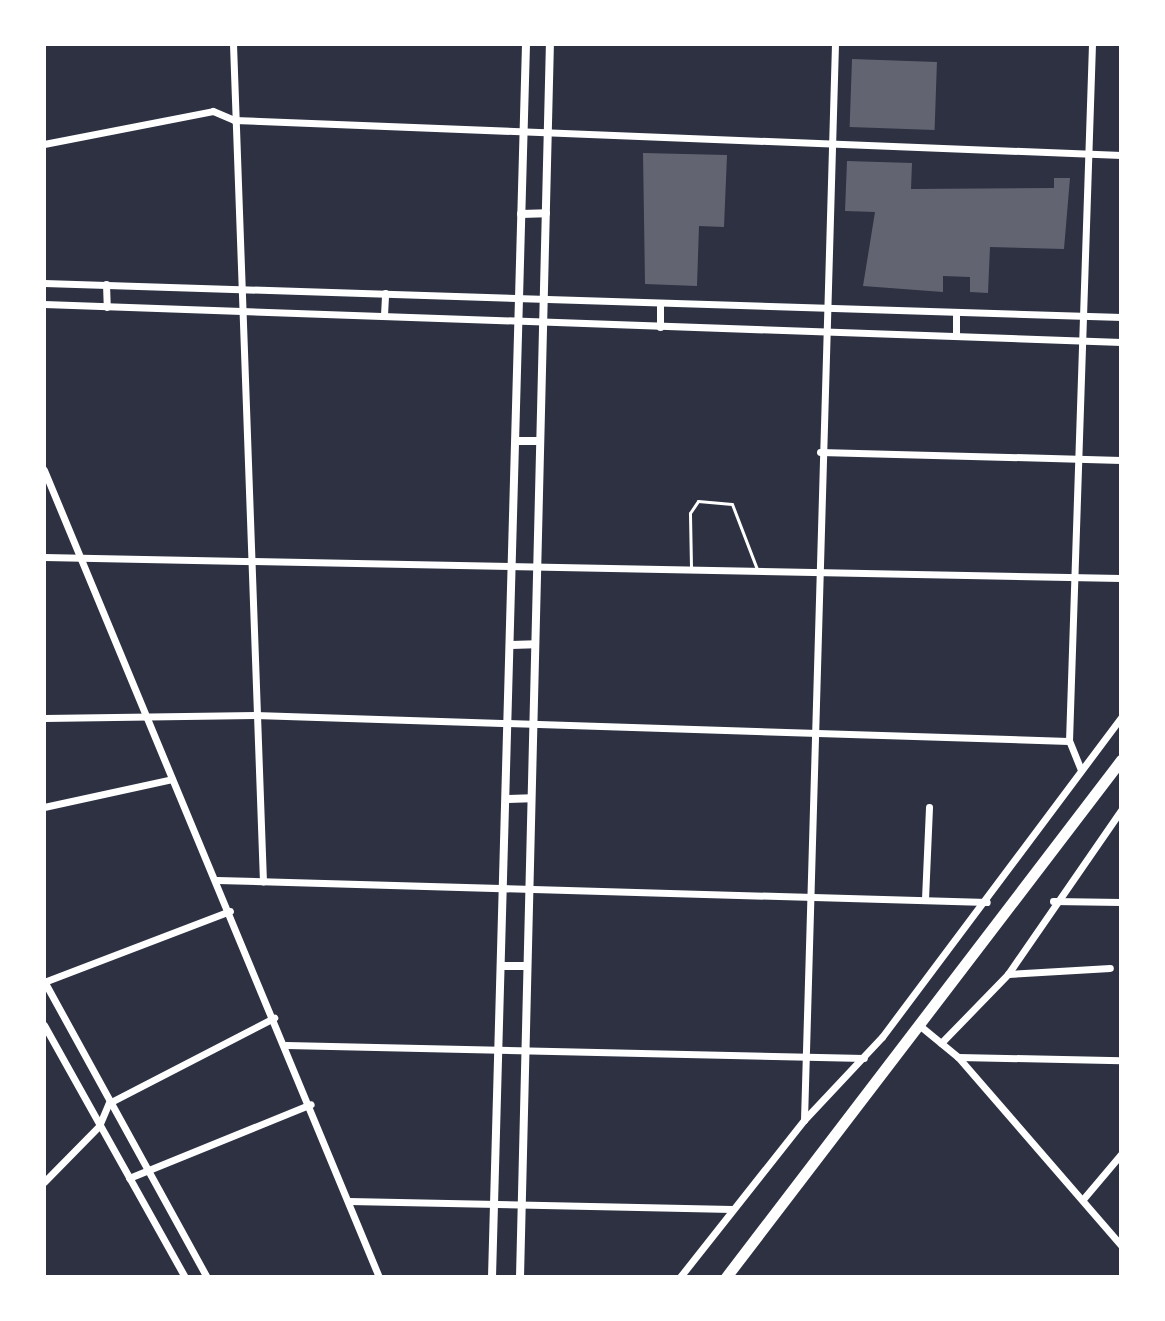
<!DOCTYPE html>
<html>
<head>
<meta charset="utf-8">
<style>
	body { margin:0 }
	#map { position:relative; width:1165px; height:1321px; overflow:hidden; background:#2d3142; font-family:"Noto Sans",sans-serif }
	div>[style] { position:absolute }
	[style*='--x'] { left:calc(var(--x)*1px); top:calc(var(--y)*1px); width:calc(var(--w)*1px); rotate:calc(var(--a)*1deg) }
	.building>* { inset:0; background:#626471; transform-origin:0 0 }
	.service>* { height:3px; margin:-1.5px; padding:0 1.5px; transform-origin:1.5px; border-radius:1.5px; background:#fff }
	.minor>* { height:7px; margin:-3.5px; padding:0 3.5px; transform-origin:3.5px; border-radius:3.5px; background:#fff }
	.tertiary>* { height:8px; margin:-4px; padding:0 4px; transform-origin:4px; border-radius:4px; background:#fff }
	.trunk>* { height:11px; margin:-5.5px; padding:0 5.5px; transform-origin:5.5px; border-radius:5.5px; background:#fff }
	span { translate:-50% -50%; white-space:nowrap; text-align:center; line-height:1.15; -webkit-text-stroke:6px #fff; paint-order:stroke }
	.frame { position:absolute; inset:0; border:46px solid #fff; pointer-events:none }
</style>
</head>
<body>
<div id="map">
	<div class="building">
		<i style="left:852px;top:59px;width:85px;height:68px;rotate:2deg"></i>
		<i style="clip-path:polygon(643px 153px,727px 155px,724px 227px,699px 226px,697px 286px,645px 284px)"></i>
		<i style="clip-path:polygon(847px 161px,912px 163px,911px 189px,1054px 188px,1054px 178px,1070px 178px,1064px 249px,990px 247px,988px 293px,970px 292px,970px 277px,943px 276px,943px 292px,863px 286px,875px 212px,845px 211px)"></i>
	</div>
	<div class="service">
		<i style="--x:691;--y:567;--w:54;--a:-91.1"></i>
		<i style="--x:690;--y:513;--w:14;--a:-56"></i>
		<i style="--x:698;--y:501;--w:34;--a:5"></i>
		<i style="--x:732;--y:504;--w:70;--a:69"></i>
	</div>
	<div class="minor">
		<i style="--x:233;--y:44;--w:838;--a:87.95"></i>
		<i style="--x:44;--y:144;--w:172;--a:-11"></i>
		<i style="--x:213;--y:111;--w:23;--a:23"></i>
		<i style="--x:234;--y:120;--w:888;--a:2.26"></i>
		<i style="--x:44;--y:283;--w:1078;--a:1.81"></i>
		<i style="--x:106;--y:284;--w:23;--a:88"></i>
		<i style="--x:660;--y:303;--w:24;--a:90"></i>
		<i style="--x:44;--y:304;--w:1078;--a:2.02"></i>
		<i style="--x:384;--y:315;--w:22;--a:-87"></i>
		<i style="--x:956;--y:335;--w:22;--a:-90"></i>
		<i style="--x:820;--y:452;--w:301;--a:1.5"></i>
		<i style="--x:44;--y:470;--w:874;--a:67.46"></i>
		<i style="--x:44;--y:557;--w:1077;--a:1.12"></i>
		<i style="--x:44;--y:718;--w:211;--a:-0.8"></i>
		<i style="--x:255;--y:715;--w:814;--a:1.83"></i>
		<i style="--x:1081;--y:770;--w:31;--a:-112"></i>
		<i style="--x:1069;--y:741;--w:697;--a:-88.11"></i>
		<i style="--x:44;--y:807;--w:131;--a:-12.3"></i>
		<i style="--x:217;--y:880;--w:770;--a:1.64"></i>
		<i style="--x:925;--y:899;--w:92;--a:-87.5"></i>
		<i style="--x:1053;--y:901;--w:68;--a:0.8"></i>
		<i style="--x:1008;--y:974;--w:102;--a:-3.4"></i>
		<i style="--x:44;--y:981;--w:338;--a:61.2"></i>
		<i style="--x:44;--y:982;--w:199;--a:-20.9"></i>
		<i style="--x:44;--y:1025;--w:289;--a:60.8"></i>
		<i style="--x:919;--y:1025;--w:50;--a:39.4"></i>
		<i style="--x:958;--y:1057;--w:249;--a:49.1"></i>
		<i style="--x:941;--y:1043;--w:96;--a:-45.8"></i>
		<i style="--x:1008;--y:974;--w:199;--a:-55.4"></i>
		<i style="--x:286;--y:1045;--w:578;--a:1.29"></i>
		<i style="--x:958;--y:1057;--w:163;--a:1.1"></i>
		<i style="--x:804;--y:1120;--w:1076;--a:-88.35"></i>
		<i style="--x:129;--y:1178;--w:196;--a:-22.1"></i>
		<i style="--x:44;--y:1182;--w:78;--a:-45.5"></i>
		<i style="--x:99;--y:1126;--w:25;--a:-67"></i>
		<i style="--x:109;--y:1103;--w:186;--a:-27.3"></i>
		<i style="--x:1084;--y:1198;--w:57;--a:-49.9"></i>
		<i style="--x:349;--y:1201;--w:383;--a:1.2"></i>
		<i style="--x:680;--y:1277;--w:200;--a:-51.7"></i>
		<i style="--x:804;--y:1120;--w:114;--a:-46.8"></i>
		<i style="--x:882;--y:1037;--w:399;--a:-53.2"></i>
	</div>
	<div class="tertiary">
		<i style="--x:521;--y:214;--w:25;--a:-2"></i>
		<i style="--x:516;--y:441;--w:23;--a:0"></i>
		<i style="--x:511;--y:645;--w:24;--a:-2"></i>
		<i style="--x:508;--y:799;--w:23;--a:-2"></i>
		<i style="--x:502;--y:966;--w:25;--a:0"></i>
		<i style="--x:492;--y:1277;--w:1233;--a:-88.42"></i>
		<i style="--x:520;--y:1277;--w:1233;--a:-88.61"></i>
	</div>
	<div class="trunk">
		<i style="--x:726;--y:1277;--w:651;--a:-52.62"></i>
	</div>
	<div class="frame"></div>
</div>
</body>
</html>
